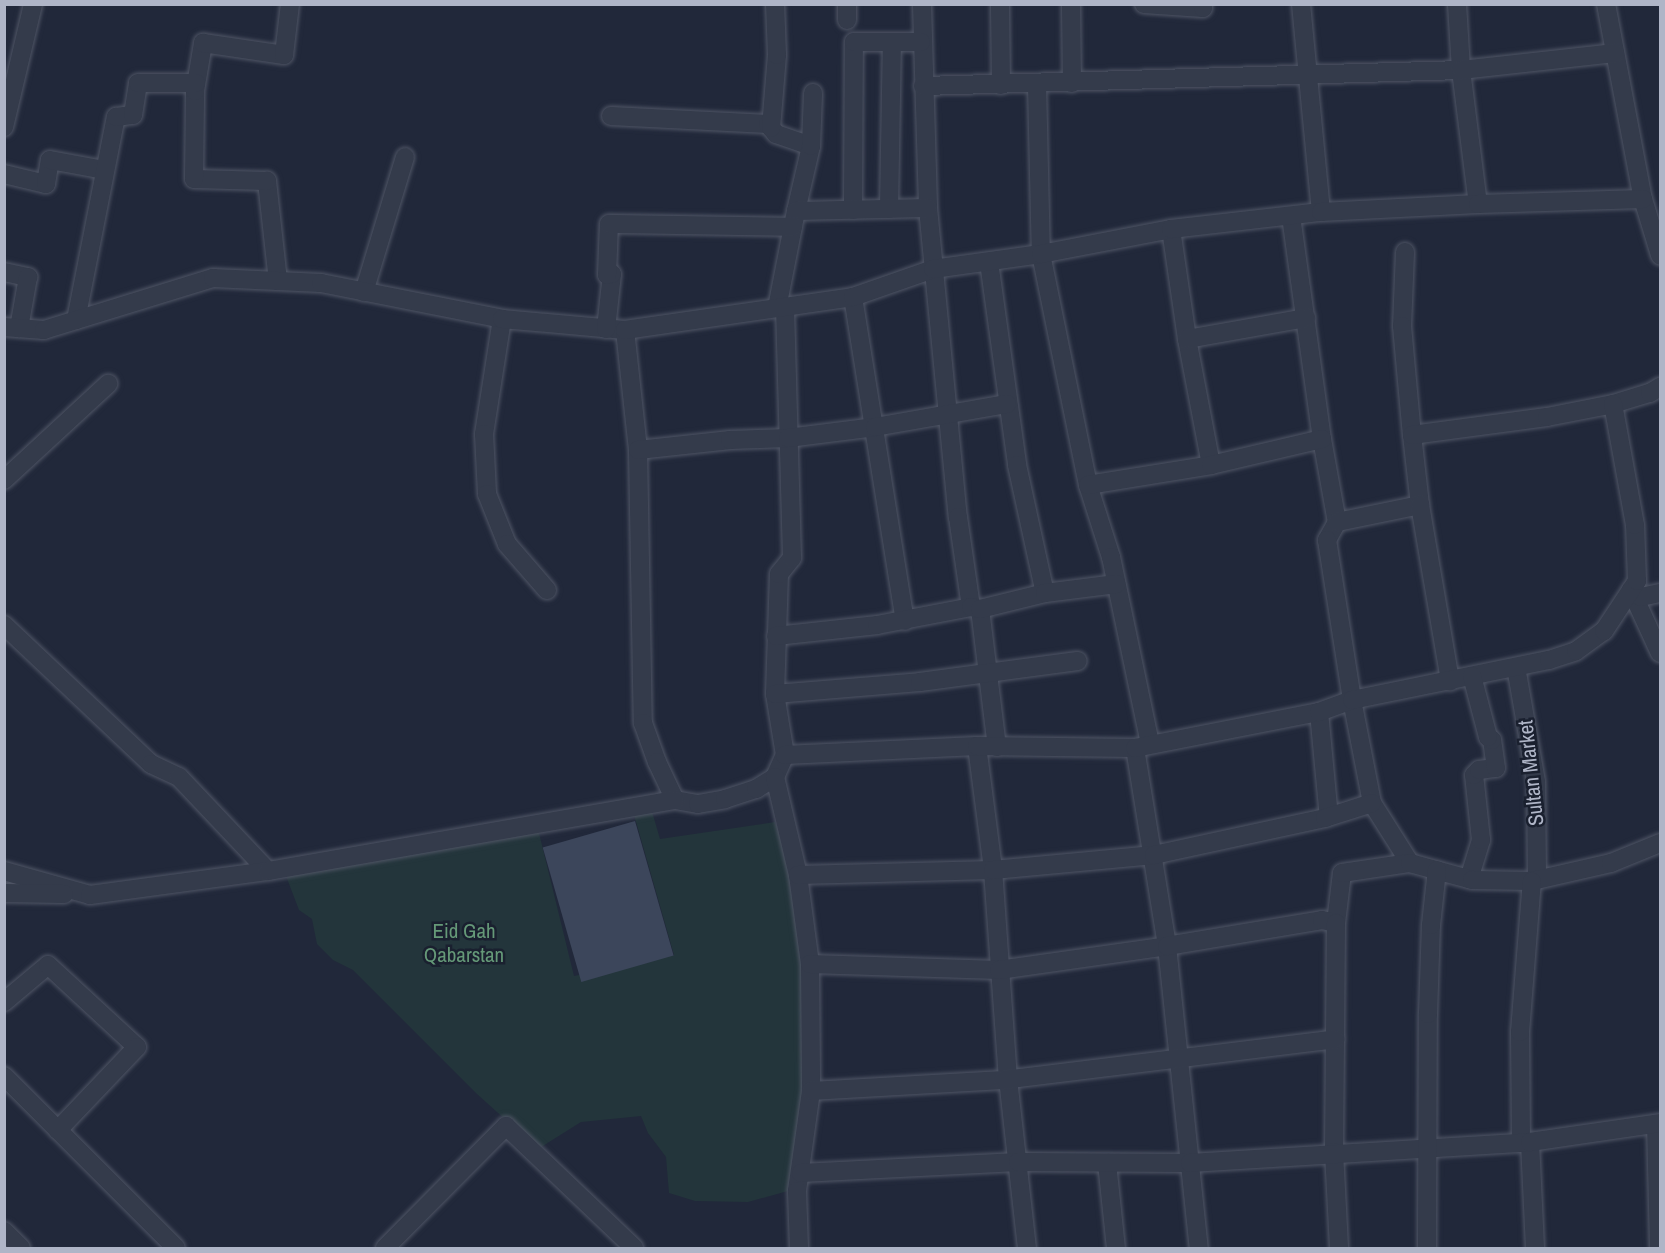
<!DOCTYPE html>
<html>
<head>
<meta charset="utf-8">
<style>
	body { margin:0 }
	#map { position:relative; width:1665px; height:1253px; overflow:hidden; background:#21283a; font-family:"Archivo Narrow",sans-serif }
	div>[style] { position:absolute }
	[style*='--x'] { left:calc(var(--x)*1px); top:calc(var(--y)*1px); width:calc(var(--w)*1px); rotate:calc(var(--a)*1deg) }
	.green>* { inset:0; background:#23353b }
	.building>* { inset:0; background:#3c465b; transform-origin:0 0 }
	.roads { filter:drop-shadow(0 0 2px #4f5565) drop-shadow(0 0 2px #4f5565) }
	.minor>* { height:18px; margin:-9px; padding:0 9px; transform-origin:9px; border-radius:9px; background:#343b4b }
	span { translate:-50% -50%; white-space:nowrap; text-align:center; line-height:1.15; -webkit-text-stroke:5px #1a202f; paint-order:stroke }
	.street-label { font-size:21px; color:#afb5c7 }
	.park-label { font-size:21px; color:#659978 }
	.frame { position:absolute; inset:0; border:6px solid #afb5c7; pointer-events:none }
</style>
</head>
<body>
<div id="map">
	<div class="green">
		<i style="clip-path:polygon(651px 808px,660px 839px,775px 822px,795px 873px,805px 976px,806px 1090px,795px 1189px,748px 1202px,695px 1201px,669px 1193px,666px 1157px,648px 1133px,641px 1116px,581px 1122px,538px 1149px,477px 1094px,353px 970px,333px 960px,317px 944px,312px 919px,299px 910px,286px 876px,538px 829px,574px 976px,674px 955px,633px 811px)"></i>
	</div>
	<div class="building">
		<i style="left:635px;top:821px;width:140px;height:96px;rotate:74deg"></i>
	</div>
	<div class="roads">
		<div class="minor">
			<i style="--x:922;--y:4;--w:204;--a:88.3"></i>
			<i style="--x:928;--y:208;--w:310;--a:84.5"></i>
			<i style="--x:958;--y:517;--w:91;--a:81.8"></i>
			<i style="--x:1000;--y:4;--w:81;--a:89.3"></i>
			<i style="--x:1071;--y:4;--w:79;--a:89.3"></i>
			<i style="--x:1144;--y:4;--w:59;--a:3.9"></i>
			<i style="--x:1203;--y:8;--w:4;--a:-90"></i>
			<i style="--x:1301;--y:4;--w:209;--a:84.5"></i>
			<i style="--x:1457;--y:4;--w:66;--a:86.5"></i>
			<i style="--x:1461;--y:70;--w:135;--a:82.8"></i>
			<i style="--x:1606;--y:4;--w:198;--a:79.3"></i>
			<i style="--x:1643;--y:199;--w:59;--a:73.1"></i>
			<i style="--x:847;--y:20;--w:16;--a:-90"></i>
			<i style="--x:1037;--y:84;--w:170;--a:88.7"></i>
			<i style="--x:1041;--y:254;--w:236;--a:78.5"></i>
			<i style="--x:1088;--y:485;--w:76;--a:72.3"></i>
			<i style="--x:1111;--y:557;--w:191;--a:78.2"></i>
			<i style="--x:923;--y:86;--w:538;--a:-1.7"></i>
			<i style="--x:1461;--y:70;--w:155;--a:-6.3"></i>
			<i style="--x:611;--y:116;--w:157;--a:2.9"></i>
			<i style="--x:768;--y:124;--w:13;--a:51"></i>
			<i style="--x:776;--y:134;--w:37;--a:19"></i>
			<i style="--x:811;--y:146;--w:67;--a:103"></i>
			<i style="--x:4;--y:127;--w:126;--a:-76.7"></i>
			<i style="--x:771;--y:128;--w:73;--a:-85.3"></i>
			<i style="--x:777;--y:55;--w:51;--a:-92.2"></i>
			<i style="--x:811;--y:146;--w:53;--a:-87.8"></i>
			<i style="--x:4;--y:174;--w:43;--a:13.4"></i>
			<i style="--x:46;--y:184;--w:24;--a:-81"></i>
			<i style="--x:50;--y:160;--w:55;--a:10.5"></i>
			<i style="--x:889;--y:209;--w:167;--a:-89"></i>
			<i style="--x:853;--y:210;--w:168;--a:-89.7"></i>
			<i style="--x:854;--y:42;--w:67;--a:0"></i>
			<i style="--x:1291;--y:216;--w:225;--a:82.1"></i>
			<i style="--x:1322;--y:439;--w:84;--a:79.8"></i>
			<i style="--x:1337;--y:522;--w:21;--a:119"></i>
			<i style="--x:1327;--y:540;--w:162;--a:81.1"></i>
			<i style="--x:1352;--y:700;--w:105;--a:79"></i>
			<i style="--x:1372;--y:803;--w:71;--a:57.7"></i>
			<i style="--x:1171;--y:229;--w:111;--a:81.7"></i>
			<i style="--x:1187;--y:339;--w:128;--a:79.2"></i>
			<i style="--x:1405;--y:252;--w:74;--a:92.3"></i>
			<i style="--x:1402;--y:326;--w:109;--a:84.8"></i>
			<i style="--x:989;--y:262;--w:205;--a:82.1"></i>
			<i style="--x:1017;--y:465;--w:131;--a:77.7"></i>
			<i style="--x:4;--y:272;--w:25;--a:12"></i>
			<i style="--x:28;--y:277;--w:52;--a:100"></i>
			<i style="--x:278;--y:281;--w:101;--a:-96.3"></i>
			<i style="--x:267;--y:181;--w:73;--a:-178.4"></i>
			<i style="--x:194;--y:179;--w:88;--a:-89.3"></i>
			<i style="--x:195;--y:91;--w:49;--a:-80.5"></i>
			<i style="--x:203;--y:43;--w:82;--a:8.4"></i>
			<i style="--x:284;--y:55;--w:51;--a:-83.3"></i>
			<i style="--x:364;--y:292;--w:141;--a:-73.1"></i>
			<i style="--x:853;--y:297;--w:328;--a:80.9"></i>
			<i style="--x:777;--y:308;--w:99;--a:-78.9"></i>
			<i style="--x:796;--y:211;--w:132;--a:-1.3"></i>
			<i style="--x:502;--y:319;--w:116;--a:98.9"></i>
			<i style="--x:484;--y:434;--w:60;--a:87.1"></i>
			<i style="--x:487;--y:494;--w:54;--a:68.2"></i>
			<i style="--x:507;--y:544;--w:61;--a:49"></i>
			<i style="--x:76;--y:320;--w:207;--a:-78.9"></i>
			<i style="--x:116;--y:117;--w:17;--a:-7"></i>
			<i style="--x:133;--y:115;--w:32;--a:-81"></i>
			<i style="--x:138;--y:83;--w:58;--a:0"></i>
			<i style="--x:4;--y:327;--w:40;--a:4.3"></i>
			<i style="--x:44;--y:330;--w:177;--a:-17.1"></i>
			<i style="--x:213;--y:278;--w:108;--a:2.7"></i>
			<i style="--x:321;--y:283;--w:185;--a:11.2"></i>
			<i style="--x:502;--y:319;--w:123;--a:5.1"></i>
			<i style="--x:625;--y:330;--w:121;--a:83.8"></i>
			<i style="--x:638;--y:450;--w:273;--a:89"></i>
			<i style="--x:643;--y:723;--w:41;--a:70.3"></i>
			<i style="--x:657;--y:762;--w:42;--a:64.7"></i>
			<i style="--x:675;--y:800;--w:23;--a:10"></i>
			<i style="--x:698;--y:804;--w:27;--a:-10"></i>
			<i style="--x:725;--y:799;--w:33;--a:-18"></i>
			<i style="--x:756;--y:789;--w:22;--a:-32"></i>
			<i style="--x:775;--y:777;--w:24;--a:-66"></i>
			<i style="--x:785;--y:755;--w:62;--a:-99.3"></i>
			<i style="--x:775;--y:694;--w:120;--a:-88.1"></i>
			<i style="--x:779;--y:574;--w:21;--a:-51"></i>
			<i style="--x:792;--y:558;--w:251;--a:-91.6"></i>
			<i style="--x:606;--y:329;--w:55;--a:-83.8"></i>
			<i style="--x:612;--y:274;--w:5;--a:169"></i>
			<i style="--x:607;--y:275;--w:51;--a:-87.8"></i>
			<i style="--x:609;--y:224;--w:184;--a:0.9"></i>
			<i style="--x:625;--y:330;--w:230;--a:-8.2"></i>
			<i style="--x:853;--y:297;--w:85;--a:-19.3"></i>
			<i style="--x:933;--y:269;--w:109;--a:-7.9"></i>
			<i style="--x:1041;--y:254;--w:132;--a:-10.9"></i>
			<i style="--x:1171;--y:229;--w:151;--a:-6.5"></i>
			<i style="--x:1321;--y:212;--w:157;--a:-2.9"></i>
			<i style="--x:1478;--y:204;--w:165;--a:-1.7"></i>
			<i style="--x:1187;--y:339;--w:121;--a:-10"></i>
			<i style="--x:638;--y:450;--w:93;--a:-6.2"></i>
			<i style="--x:730;--y:440;--w:58;--a:-2"></i>
			<i style="--x:788;--y:438;--w:88;--a:-7.2"></i>
			<i style="--x:875;--y:427;--w:134;--a:-9.9"></i>
			<i style="--x:4;--y:480;--w:142;--a:-42.7"></i>
			<i style="--x:1088;--y:485;--w:125;--a:-9.2"></i>
			<i style="--x:1211;--y:465;--w:114;--a:-13.2"></i>
			<i style="--x:1420;--y:505;--w:70;--a:-96.5"></i>
			<i style="--x:1412;--y:435;--w:136;--a:-7.6"></i>
			<i style="--x:1547;--y:417;--w:67;--a:-11.1"></i>
			<i style="--x:1613;--y:404;--w:39;--a:-17"></i>
			<i style="--x:1650;--y:393;--w:12;--a:-31"></i>
			<i style="--x:1337;--y:522;--w:85;--a:-11.6"></i>
			<i style="--x:1420;--y:505;--w:179;--a:80.3"></i>
			<i style="--x:1631;--y:590;--w:69;--a:65.3"></i>
			<i style="--x:1631;--y:590;--w:12;--a:35"></i>
			<i style="--x:1641;--y:597;--w:19;--a:-12"></i>
			<i style="--x:980;--y:609;--w:139;--a:83"></i>
			<i style="--x:4;--y:625;--w:202;--a:43.4"></i>
			<i style="--x:151;--y:764;--w:31;--a:25"></i>
			<i style="--x:179;--y:777;--w:129;--a:46.6"></i>
			<i style="--x:776;--y:636;--w:102;--a:-6.2"></i>
			<i style="--x:877;--y:625;--w:96;--a:-10.8"></i>
			<i style="--x:971;--y:607;--w:9;--a:13"></i>
			<i style="--x:980;--y:609;--w:67;--a:-13.8"></i>
			<i style="--x:1045;--y:593;--w:72;--a:-7.2"></i>
			<i style="--x:1516;--y:667;--w:117;--a:80.1"></i>
			<i style="--x:1536;--y:782;--w:98;--a:89.4"></i>
			<i style="--x:775;--y:694;--w:145;--a:-4.7"></i>
			<i style="--x:920;--y:682;--w:159;--a:-7.6"></i>
			<i style="--x:1319;--y:712;--w:105;--a:84.6"></i>
			<i style="--x:977;--y:746;--w:125;--a:82.6"></i>
			<i style="--x:993;--y:870;--w:210;--a:85.9"></i>
			<i style="--x:1008;--y:1079;--w:170;--a:83.6"></i>
			<i style="--x:1135;--y:748;--w:201;--a:80.8"></i>
			<i style="--x:1167;--y:946;--w:304;--a:84"></i>
			<i style="--x:785;--y:755;--w:192;--a:-2.7"></i>
			<i style="--x:977;--y:746;--w:158;--a:0.7"></i>
			<i style="--x:1135;--y:748;--w:187;--a:-11.1"></i>
			<i style="--x:1319;--y:712;--w:35;--a:-20"></i>
			<i style="--x:1352;--y:700;--w:201;--a:-11.5"></i>
			<i style="--x:1549;--y:660;--w:28;--a:-18"></i>
			<i style="--x:1576;--y:651;--w:34;--a:-36"></i>
			<i style="--x:1604;--y:631;--w:60;--a:-56.6"></i>
			<i style="--x:1637;--y:581;--w:56;--a:-92"></i>
			<i style="--x:1635;--y:525;--w:123;--a:-100.3"></i>
			<i style="--x:775;--y:777;--w:101;--a:76.8"></i>
			<i style="--x:798;--y:875;--w:90;--a:82.3"></i>
			<i style="--x:810;--y:964;--w:127;--a:89.5"></i>
			<i style="--x:811;--y:1091;--w:101;--a:98"></i>
			<i style="--x:797;--y:1191;--w:57;--a:88"></i>
			<i style="--x:4;--y:871;--w:89;--a:15.6"></i>
			<i style="--x:90;--y:895;--w:180;--a:-7.7"></i>
			<i style="--x:268;--y:871;--w:413;--a:-9.9"></i>
			<i style="--x:798;--y:875;--w:195;--a:-1.5"></i>
			<i style="--x:993;--y:870;--w:162;--a:-5.3"></i>
			<i style="--x:1154;--y:855;--w:175;--a:-12.2"></i>
			<i style="--x:1325;--y:818;--w:49;--a:-17.7"></i>
			<i style="--x:1469;--y:879;--w:41;--a:-72.9"></i>
			<i style="--x:1481;--y:840;--w:65;--a:-96.1"></i>
			<i style="--x:1474;--y:775;--w:7;--a:-45"></i>
			<i style="--x:1479;--y:770;--w:17;--a:-7"></i>
			<i style="--x:1496;--y:768;--w:28;--a:-98"></i>
			<i style="--x:1492;--y:740;--w:5;--a:-143"></i>
			<i style="--x:1488;--y:737;--w:63;--a:-104.7"></i>
			<i style="--x:4;--y:893;--w:60;--a:1"></i>
			<i style="--x:1336;--y:923;--w:50;--a:-83.2"></i>
			<i style="--x:1342;--y:873;--w:69;--a:-8.4"></i>
			<i style="--x:1410;--y:863;--w:64;--a:15.3"></i>
			<i style="--x:1472;--y:880;--w:60;--a:1"></i>
			<i style="--x:1532;--y:881;--w:81;--a:-12.8"></i>
			<i style="--x:1611;--y:863;--w:53;--a:-22.2"></i>
			<i style="--x:810;--y:964;--w:189;--a:1.8"></i>
			<i style="--x:999;--y:970;--w:170;--a:-8.1"></i>
			<i style="--x:1167;--y:946;--w:157;--a:-9.5"></i>
			<i style="--x:1322;--y:920;--w:14;--a:12"></i>
			<i style="--x:1336;--y:923;--w:229;--a:90.5"></i>
			<i style="--x:1334;--y:1152;--w:96;--a:87"></i>
			<i style="--x:4;--y:1002;--w:57;--a:-40.1"></i>
			<i style="--x:48;--y:965;--w:121;--a:42.7"></i>
			<i style="--x:137;--y:1047;--w:115;--a:133.6"></i>
			<i style="--x:4;--y:1076;--w:243;--a:45"></i>
			<i style="--x:811;--y:1091;--w:192;--a:-3.3"></i>
			<i style="--x:1003;--y:1080;--w:335;--a:-7"></i>
			<i style="--x:1656;--y:1124;--w:124;--a:88.6"></i>
			<i style="--x:1530;--y:1142;--w:106;--a:87.3"></i>
			<i style="--x:1521;--y:1143;--w:111;--a:-90.5"></i>
			<i style="--x:1520;--y:1032;--w:151;--a:-85.5"></i>
			<i style="--x:1107;--y:1163;--w:85;--a:84"></i>
			<i style="--x:801;--y:1173;--w:217;--a:-2.9"></i>
			<i style="--x:1018;--y:1162;--w:172;--a:0.3"></i>
			<i style="--x:1190;--y:1163;--w:341;--a:-3.5"></i>
			<i style="--x:1530;--y:1142;--w:131;--a:-8.3"></i>
			<i style="--x:4;--y:1231;--w:24;--a:45"></i>
			<i style="--x:385;--y:1248;--w:172;--a:-45.2"></i>
			<i style="--x:506;--y:1126;--w:177;--a:43.6"></i>
			<i style="--x:1427;--y:1248;--w:234;--a:-89.8"></i>
			<i style="--x:1428;--y:1014;--w:89;--a:-88.1"></i>
			<i style="--x:1431;--y:925;--w:55;--a:-83.8"></i>
		</div>
	</div>
	<div class="street-label">
		<span style="left:1531px;top:773px;rotate:-96deg">Sultan Market</span>
	</div>
	<div class="park-label">
		<span style="left:464px;top:943px">Eid Gah<br>Qabarstan</span>
	</div>
	<div class="frame"></div>
</div>
</body>
</html>
